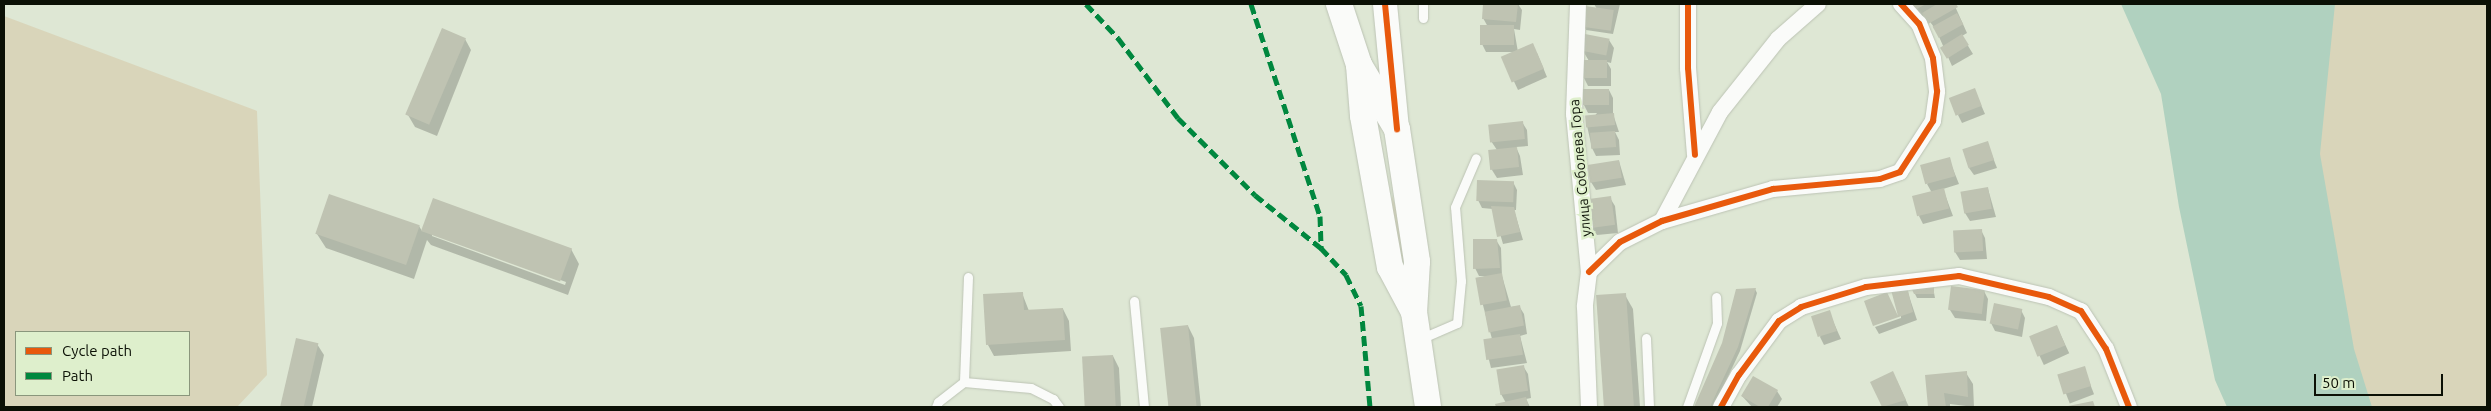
<!DOCTYPE html>
<html>
<head>
<meta charset="utf-8">
<style>
	body { margin:0 }
	#map { position:relative; width:2491px; height:411px; overflow:hidden; background:#dee7d4; font-family:Ubuntu,sans-serif }
	div>[style] { position:absolute }
	[style*='--x'] { left:calc(var(--x)*1px); top:calc(var(--y)*1px); width:calc(var(--w)*1px); rotate:calc(var(--a)*1deg) }
	.green>* { inset:0; background:#d9d5ba }
	.water>* { inset:0; background:#b0d1bf }
	.shadow>* { inset:0; background:#0003; transform-origin:0 0 }
	.building>* { inset:0; background:#bfc3b2; transform-origin:0 0 }
	.roads { filter:drop-shadow(0 0 1px #bcc3b4) drop-shadow(0 0 1px #bcc3b4) }
	.lane>* { height:9px; margin:-4.5px; padding:0 4.5px; transform-origin:4.5px; border-radius:4.5px; background:#fafbf9 }
	.street>* { height:16px; margin:-8px; padding:0 8px; transform-origin:8px; border-radius:8px; background:#fafbf9 }
	.secondary>* { height:24px; margin:-12px; padding:0 12px; transform-origin:12px; border-radius:12px; background:#fafbf9 }
	.primary>* { height:26px; margin:-13px; padding:0 13px; transform-origin:13px; border-radius:13px; background:#fafbf9 }
	.quiet>* { height:5px; margin-top:-2.5px; transform-origin:0; background:repeating-linear-gradient(90deg,#00873e 0 10px,transparent 0 15px) }
	.cycleway>* { height:6px; margin:-3px; padding:0 3px; transform-origin:3px; border-radius:3px; background:#e8590c }
	span { translate:-50% -50%; white-space:nowrap; text-align:center; line-height:1.15; -webkit-text-stroke:5px #deefcc; paint-order:stroke }
	.street-label { font-size:14px; color:#0b1005 }
	.frame { position:absolute; inset:0; border:5px solid #0b1005; pointer-events:none }
	.legend { position:absolute; left:15px; top:331px; width:175px; height:65px; box-sizing:border-box; background:#deefcc; border:1px solid #8a967c; margin:0; padding:6px 9px; list-style:none; font-size:15px; color:#0b1005 }
	.legend li { display:flex; align-items:center; gap:10px; height:25px }
	.legend b { width:25px; border:1px solid #8a967c }
	.scale { position:absolute; left:2314px; top:374px; width:129px; height:22px; box-sizing:border-box; border:2px solid #0b1005; border-top:0; padding-left:6px; font-size:15px; line-height:18px; white-space:nowrap; color:#0b1005; -webkit-text-stroke:4px #deefcc; paint-order:stroke }
</style>
</head>
<body>
<div id="map">
	<div class="green">
		<i style="clip-path:polygon(2200px 4px,2487px 4px,2487px 407px,2336px 407px)"></i>
		<i style="clip-path:polygon(evenodd,4px 16px,257px 111px,267px 375px,237px 407px,4px 407px,4px 16px,16px 332px,189px 332px,189px 395px,16px 395px,16px 332px)"></i>
		<i style="clip-path:polygon(1392px 196px,1405px 235px,1403px 262px,1393px 234px)"></i>
	</div>
	<div class="water">
		<i style="clip-path:polygon(2121px 4px,2335px 4px,2320px 154px,2354px 349px,2372px 407px,2227px 407px,2215px 380px,2179px 207px,2161px 94px)"></i>
	</div>
	<div class="shadow">
		<i style="clip-path:polygon(1485px 4px,1518px 4px,1522px 10px,1520px 30px,1514px 29px,1518px 52px,1537px 53px,1547px 77px,1518px 90px,1503px 58px,1516px 52px,1486px 52px,1482px 44px,1488px 27px,1483px 18px)"></i>
		<i style="clip-path:polygon(1594px 4px,1620px 4px,1613px 34px,1586px 30px,1584px 26px,1597px 9px)"></i>
		<i style="clip-path:polygon(1914px 4px,1954px 4px,1967px 33px,1962px 36px,1973px 54px,1952px 66px,1936px 30px,1925px 15px,1921px 17px)"></i>
		<i style="clip-path:polygon(465px 39px,471px 50px,437px 136px,415px 127px,408px 115px)"></i>
		<i style="clip-path:polygon(1609px 40px,1614px 48px,1611px 63px,1607px 62px,1611px 69px,1611px 86px,1588px 86px,1584px 78px,1589px 61px,1583px 51px)"></i>
		<i style="clip-path:polygon(1974px 89px,1985px 114px,1962px 123px,1958px 115px)"></i>
		<i style="clip-path:polygon(1584px 90px,1609px 90px,1613px 98px,1613px 114px,1619px 132px,1615px 132px,1619px 140px,1620px 155px,1596px 156px,1592px 148px,1587px 126px,1597px 113px,1588px 113px,1584px 105px)"></i>
		<i style="clip-path:polygon(1522px 122px,1527px 130px,1528px 146px,1516px 147px,1520px 156px,1523px 175px,1497px 178px,1492px 170px,1497px 150px,1491px 141px)"></i>
		<i style="clip-path:polygon(1987px 142px,1997px 168px,1974px 175px,1969px 168px)"></i>
		<i style="clip-path:polygon(1949px 159px,1959px 184px,1943px 189px,1953px 216px,1923px 224px,1919px 216px,1932px 193px,1927px 184px)"></i>
		<i style="clip-path:polygon(1619px 161px,1626px 185px,1596px 190px,1591px 182px)"></i>
		<i style="clip-path:polygon(1513px 182px,1517px 190px,1516px 210px,1514px 210px,1523px 240px,1503px 244px,1493px 209px,1482px 208px,1478px 200px)"></i>
		<i style="clip-path:polygon(1988px 189px,1996px 217px,1970px 221px,1965px 213px)"></i>
		<i style="clip-path:polygon(1610px 198px,1615px 206px,1618px 233px,1597px 235px,1592px 228px)"></i>
		<i style="clip-path:polygon(evenodd,419px 226px,422px 231px,571px 249px,579px 264px,568px 295px,431px 245px,427px 240px,414px 279px,326px 248px,317px 234px,419px 226px,432px 234px,566px 282px,565px 285px,432px 236px,432px 234px)"></i>
		<i style="clip-path:polygon(1981px 230px,1985px 238px,1987px 259px,1960px 260px,1955px 252px)"></i>
		<i style="clip-path:polygon(1496px 240px,1501px 248px,1502px 276px,1511px 307px,1519px 306px,1524px 314px,1527px 334px,1520px 336px,1527px 363px,1491px 368px,1484px 340px,1492px 339px,1476px 279px,1486px 276px,1479px 276px,1475px 268px)"></i>
		<i style="clip-path:polygon(1906px 287px,1917px 320px,1879px 334px,1875px 327px,1901px 318px,1901px 315px,1874px 325px,1899px 315px)"></i>
		<i style="clip-path:polygon(1933px 287px,1935px 298px,1917px 298px,1915px 294px)"></i>
		<i style="clip-path:polygon(1755px 289px,1757px 293px,1740px 351px,1714px 407px,1695px 407px,1723px 343px)"></i>
		<i style="clip-path:polygon(1984px 291px,1988px 299px,1986px 321px,1955px 318px,1950px 310px)"></i>
		<i style="clip-path:polygon(1022px 293px,1029px 311px,1063px 309px,1069px 321px,1071px 351px,994px 356px,988px 345px)"></i>
		<i style="clip-path:polygon(1625px 295px,1633px 309px,1640px 407px,1605px 407px,1598px 296px)"></i>
		<i style="clip-path:polygon(2021px 310px,2025px 318px,2022px 337px,1995px 331px,1991px 323px)"></i>
		<i style="clip-path:polygon(1829px 312px,1841px 339px,1824px 345px,1820px 337px)"></i>
		<i style="clip-path:polygon(1188px 326px,1194px 338px,1201px 407px,1169px 407px,1162px 329px)"></i>
		<i style="left:2057px;top:327px;width:29px;height:28px;rotate:65deg"></i>
		<i style="clip-path:polygon(297px 339px,317px 344px,324px 355px,312px 407px,282px 407px)"></i>
		<i style="clip-path:polygon(1113px 356px,1119px 368px,1121px 407px,1086px 407px,1084px 358px)"></i>
		<i style="clip-path:polygon(1523px 366px,1528px 374px,1531px 398px,1526px 399px,1530px 407px,1497px 407px,1506px 403px,1501px 394px)"></i>
		<i style="left:2084px;top:368px;width:28px;height:26px;rotate:69deg"></i>
		<i style="clip-path:polygon(1966px 373px,1973px 384px,1974px 407px,1950px 404px,1950px 407px,1929px 407px,1926px 376px)"></i>
		<i style="clip-path:polygon(1897px 381px,1909px 407px,1883px 407px,1872px 382px)"></i>
		<i style="clip-path:polygon(1777px 391px,1782px 399px,1777px 407px,1752px 407px,1742px 396px)"></i>
	</div>
	<div class="building">
		<i style="clip-path:polygon(1483px 4px,1518px 4px,1516px 22px,1482px 19px)"></i>
		<i style="clip-path:polygon(1912px 4px,1926px 4px,1915px 10px)"></i>
		<i style="clip-path:polygon(1937px 4px,1956px 4px,1958px 7px,1928px 24px,1922px 13px)"></i>
		<i style="left:1585px;top:6px;width:29px;height:21px;rotate:8deg"></i>
		<i style="left:1957px;top:13px;width:13px;height:28px;rotate:61deg"></i>
		<i style="left:1480px;top:25px;width:34px;height:20px"></i>
		<i style="left:442px;top:28px;width:26px;height:94px;rotate:23deg"></i>
		<i style="left:1585px;top:34px;width:25px;height:17px;rotate:11deg"></i>
		<i style="left:1962px;top:34px;width:13px;height:26px;rotate:58deg"></i>
		<i style="left:1533px;top:43px;width:28px;height:35px;rotate:67deg"></i>
		<i style="left:1583px;top:60px;width:24px;height:18px"></i>
		<i style="left:1975px;top:88px;width:19px;height:28px;rotate:69deg"></i>
		<i style="left:1583px;top:89px;width:26px;height:16px"></i>
		<i style="left:1614px;top:113px;width:12px;height:29px;rotate:85deg"></i>
		<i style="left:1523px;top:121px;width:18px;height:35px;rotate:84deg"></i>
		<i style="left:1615px;top:131px;width:16px;height:25px;rotate:86deg"></i>
		<i style="left:1988px;top:141px;width:20px;height:27px;rotate:72deg"></i>
		<i style="left:1517px;top:147px;width:20px;height:29px;rotate:84deg"></i>
		<i style="left:1950px;top:157px;width:20px;height:31px;rotate:75deg"></i>
		<i style="left:1619px;top:160px;width:18px;height:32px;rotate:81deg"></i>
		<i style="left:1477px;top:180px;width:37px;height:21px;rotate:2deg"></i>
		<i style="left:1988px;top:187px;width:22px;height:28px;rotate:80deg"></i>
		<i style="left:1944px;top:188px;width:21px;height:33px;rotate:76deg"></i>
		<i style="left:329px;top:194px;width:96px;height:42px;rotate:19deg"></i>
		<i style="left:1611px;top:196px;width:29px;height:24px;rotate:82deg"></i>
		<i style="left:433px;top:198px;width:148px;height:35px;rotate:20deg"></i>
		<i style="clip-path:polygon(1491px 206px,1514px 207px,1520px 232px,1497px 237px)"></i>
		<i style="left:1982px;top:229px;width:22px;height:29px;rotate:87deg"></i>
		<i style="clip-path:polygon(1473px 239px,1497px 239px,1500px 268px,1473px 269px)"></i>
		<i style="left:1502px;top:273px;width:28px;height:27px;rotate:80deg"></i>
		<i style="clip-path:polygon(1907px 286px,1913px 312px,1873px 326px,1864px 301px,1887px 292px,1898px 316px,1891px 290px)"></i>
		<i style="clip-path:polygon(1934px 286px,1934px 294px,1914px 294px,1911px 287px)"></i>
		<i style="left:1951px;top:286px;width:34px;height:24px;rotate:7deg"></i>
		<i style="clip-path:polygon(1756px 288px,1738px 347px,1710px 407px,1694px 407px,1722px 343px,1736px 289px)"></i>
		<i style="clip-path:polygon(1023px 292px,1024px 310px,1063px 308px,1065px 340px,986px 345px,983px 294px)"></i>
		<i style="left:1626px;top:293px;width:114px;height:30px;rotate:86deg"></i>
		<i style="left:1994px;top:303px;width:29px;height:21px;rotate:12deg"></i>
		<i style="left:1520px;top:305px;width:21px;height:36px;rotate:79deg"></i>
		<i style="left:1830px;top:310px;width:22px;height:20px;rotate:72deg"></i>
		<i style="left:1188px;top:325px;width:82px;height:28px;rotate:84deg"></i>
		<i style="left:2057px;top:325px;width:22px;height:30px;rotate:68deg"></i>
		<i style="left:1520px;top:334px;width:21px;height:37px;rotate:82deg"></i>
		<i style="left:296px;top:338px;width:23px;height:71px;rotate:13deg"></i>
		<i style="left:1113px;top:355px;width:52px;height:31px;rotate:87deg"></i>
		<i style="left:1524px;top:365px;width:26px;height:28px;rotate:81deg"></i>
		<i style="left:2085px;top:366px;width:21px;height:29px;rotate:73deg"></i>
		<i style="clip-path:polygon(1893px 371px,1906px 400px,1882px 407px,1870px 382px)"></i>
		<i style="clip-path:polygon(1967px 371px,1968px 397px,1944px 393px,1946px 407px,1928px 407px,1925px 375px)"></i>
		<i style="clip-path:polygon(1753px 376px,1778px 390px,1768px 407px,1760px 407px,1741px 396px)"></i>
		<i style="clip-path:polygon(1526px 397px,1529px 407px,1496px 407px,1495px 404px)"></i>
		<i style="clip-path:polygon(2093px 401px,2095px 407px,2068px 407px,2068px 406px)"></i>
	</div>
	<div class="roads">
		<div class="lane">
			<i style="--x:1423;--y:4;--w:14;--a:90"></i>
			<i style="--x:968;--y:277;--w:105;--a:92.2"></i>
			<i style="--x:964;--y:382;--w:67;--a:5.1"></i>
			<i style="--x:1031;--y:388;--w:25;--a:27"></i>
			<i style="--x:1053;--y:399;--w:10;--a:53"></i>
			<i style="--x:1134;--y:301;--w:106;--a:84.6"></i>
			<i style="--x:1646;--y:338;--w:69;--a:87.5"></i>
			<i style="--x:1420;--y:339;--w:40;--a:-23.4"></i>
			<i style="--x:1457;--y:323;--w:42;--a:-84.6"></i>
			<i style="--x:1461;--y:281;--w:74;--a:-94.6"></i>
			<i style="--x:1455;--y:207;--w:53;--a:-66.8"></i>
			<i style="--x:936;--y:407;--w:5;--a:-68"></i>
			<i style="--x:938;--y:402;--w:33;--a:-38"></i>
			<i style="--x:1687;--y:407;--w:89;--a:-70.3"></i>
			<i style="--x:1717;--y:323;--w:26;--a:-92"></i>
		</div>
		<div class="street">
			<i style="--x:1578;--y:4;--w:110;--a:92.1"></i>
			<i style="--x:1574;--y:114;--w:159;--a:84.6"></i>
			<i style="--x:1589;--y:272;--w:35;--a:97"></i>
			<i style="--x:1585;--y:307;--w:100;--a:87.7"></i>
			<i style="--x:1688;--y:4;--w:64;--a:90"></i>
			<i style="--x:1688;--y:68;--w:87;--a:85.4"></i>
			<i style="--x:1662;--y:221;--w:123;--a:-62"></i>
			<i style="--x:1720;--y:112;--w:93;--a:-51.5"></i>
			<i style="--x:1778;--y:39;--w:53;--a:-41.2"></i>
			<i style="--x:1589;--y:272;--w:43;--a:-44.1"></i>
			<i style="--x:1620;--y:242;--w:47;--a:-26.6"></i>
			<i style="--x:1662;--y:221;--w:116;--a:-16.1"></i>
			<i style="--x:1773;--y:189;--w:107;--a:-5.3"></i>
			<i style="--x:1880;--y:179;--w:21;--a:-19"></i>
			<i style="--x:1900;--y:172;--w:61;--a:-57.1"></i>
			<i style="--x:1933;--y:121;--w:30;--a:-82"></i>
			<i style="--x:1937;--y:91;--w:33;--a:-97"></i>
			<i style="--x:1933;--y:58;--w:37;--a:-112"></i>
			<i style="--x:1919;--y:24;--w:27;--a:-132"></i>
			<i style="--x:1721;--y:407;--w:37;--a:-61"></i>
			<i style="--x:1739;--y:375;--w:67;--a:-53.5"></i>
			<i style="--x:1779;--y:321;--w:26;--a:-32"></i>
			<i style="--x:1801;--y:307;--w:68;--a:-17.1"></i>
			<i style="--x:1866;--y:287;--w:94;--a:-6.7"></i>
			<i style="--x:1959;--y:276;--w:92;--a:13.1"></i>
			<i style="--x:2049;--y:297;--w:35;--a:24"></i>
			<i style="--x:2081;--y:311;--w:45;--a:56.7"></i>
			<i style="--x:2106;--y:349;--w:62;--a:68.4"></i>
		</div>
		<div class="secondary">
			<i style="--x:1385;--y:4;--w:126;--a:84.5"></i>
		</div>
		<div class="primary">
			<i style="--x:1339;--y:4;--w:64;--a:71.8"></i>
			<i style="--x:1359;--y:65;--w:51;--a:85.5"></i>
			<i style="--x:1363;--y:116;--w:153;--a:79.9"></i>
			<i style="--x:1390;--y:267;--w:51;--a:61.9"></i>
			<i style="--x:1359;--y:65;--w:74;--a:59.3"></i>
			<i style="--x:1397;--y:129;--w:134;--a:81.4"></i>
			<i style="--x:1417;--y:262;--w:50;--a:93.4"></i>
			<i style="--x:1414;--y:312;--w:96;--a:81.6"></i>
		</div>
	</div>
	<div class="quiet">
		<i style="--x:1086;--y:4;--w:47;--a:46.7"></i>
		<i style="--x:1118;--y:38;--w:100;--a:53.1"></i>
		<i style="--x:1178;--y:118;--w:109;--a:45"></i>
		<i style="--x:1255;--y:195;--w:85;--a:38.8"></i>
		<i style="--x:1321;--y:248;--w:37;--a:47"></i>
		<i style="--x:1346;--y:275;--w:34;--a:64"></i>
		<i style="--x:1361;--y:306;--w:101;--a:84.9"></i>
		<i style="--x:1251;--y:4;--w:223;--a:72"></i>
		<i style="--x:1320;--y:216;--w:32;--a:88"></i>
	</div>
	<div class="cycleway">
		<i style="--x:1385;--y:4;--w:126;--a:84.5"></i>
		<i style="--x:1688;--y:4;--w:64;--a:90"></i>
		<i style="--x:1688;--y:68;--w:87;--a:85.4"></i>
		<i style="--x:1589;--y:272;--w:43;--a:-44.1"></i>
		<i style="--x:1620;--y:242;--w:47;--a:-26.6"></i>
		<i style="--x:1662;--y:221;--w:116;--a:-16.1"></i>
		<i style="--x:1773;--y:189;--w:107;--a:-5.3"></i>
		<i style="--x:1880;--y:179;--w:21;--a:-19"></i>
		<i style="--x:1900;--y:172;--w:61;--a:-57.1"></i>
		<i style="--x:1933;--y:121;--w:30;--a:-82"></i>
		<i style="--x:1937;--y:91;--w:33;--a:-97"></i>
		<i style="--x:1933;--y:58;--w:37;--a:-112"></i>
		<i style="--x:1919;--y:24;--w:27;--a:-132"></i>
		<i style="--x:1721;--y:407;--w:37;--a:-61"></i>
		<i style="--x:1739;--y:375;--w:67;--a:-53.5"></i>
		<i style="--x:1779;--y:321;--w:26;--a:-32"></i>
		<i style="--x:1801;--y:307;--w:68;--a:-17.1"></i>
		<i style="--x:1866;--y:287;--w:94;--a:-6.7"></i>
		<i style="--x:1959;--y:276;--w:92;--a:13.1"></i>
		<i style="--x:2049;--y:297;--w:35;--a:24"></i>
		<i style="--x:2081;--y:311;--w:45;--a:56.7"></i>
		<i style="--x:2106;--y:349;--w:62;--a:68.4"></i>
	</div>
	<div class="street-label">
		<span style="left:1580px;top:168px;rotate:-95deg">улица Соболева Гора</span>
	</div>
	<div class="frame"></div>
	<ul class="legend">
	<li><b style="height:6px;background:#e8590c"></b>Cycle path</li>
	<li><b style="height:6px;background:#00873e"></b>Path</li>
	</ul>
	<div class="scale">50 m</div>
</div>
</body>
</html>
